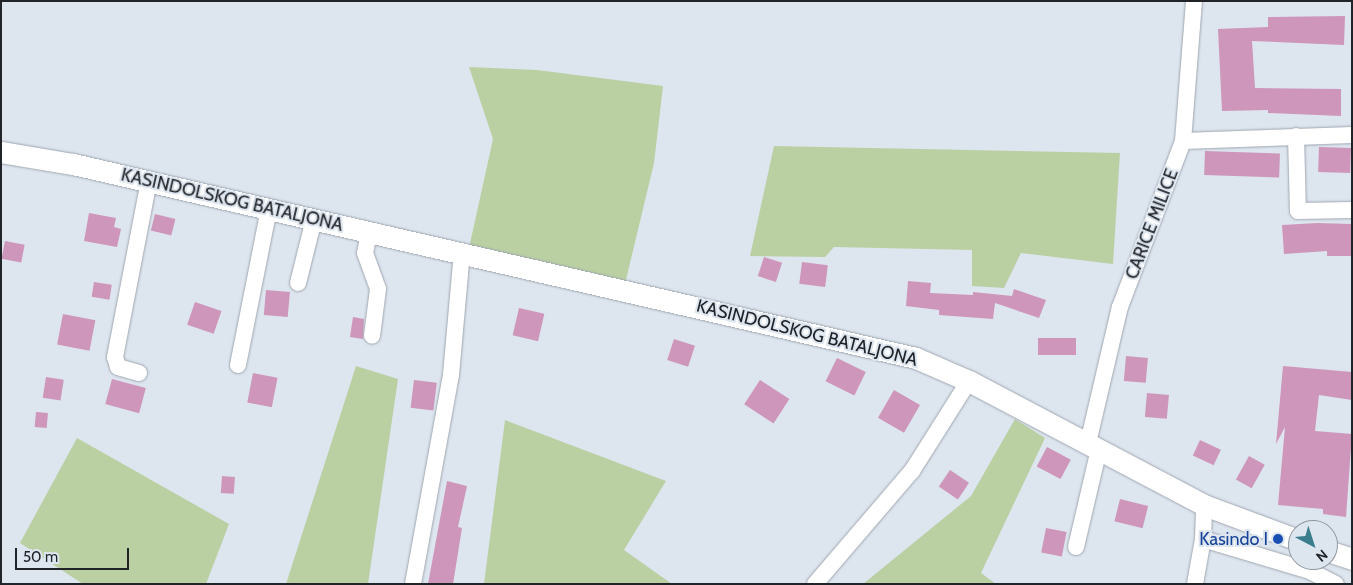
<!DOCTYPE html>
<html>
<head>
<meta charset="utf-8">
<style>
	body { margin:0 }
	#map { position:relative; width:1353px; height:585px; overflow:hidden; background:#dde5ef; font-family:Cabin,sans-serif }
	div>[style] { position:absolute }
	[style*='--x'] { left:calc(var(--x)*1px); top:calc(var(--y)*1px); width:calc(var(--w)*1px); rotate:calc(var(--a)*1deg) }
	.green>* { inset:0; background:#bad0a3 }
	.building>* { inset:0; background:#ce96ba; transform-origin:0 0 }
	.roads { filter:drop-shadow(0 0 1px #9fa6af) drop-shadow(0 0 1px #9fa6af) }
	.minor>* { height:16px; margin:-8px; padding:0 8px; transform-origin:8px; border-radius:8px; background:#fff }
	.tertiary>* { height:21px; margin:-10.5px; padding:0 10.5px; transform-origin:10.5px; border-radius:10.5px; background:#fff }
	.dots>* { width:14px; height:14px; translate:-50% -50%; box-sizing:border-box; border:2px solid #dde5ef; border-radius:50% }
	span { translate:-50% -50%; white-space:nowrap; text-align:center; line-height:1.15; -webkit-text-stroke:4px #dde5ef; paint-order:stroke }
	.street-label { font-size:18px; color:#202327 }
	.transit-label { font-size:18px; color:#164399 }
	.right { translate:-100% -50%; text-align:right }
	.frame { position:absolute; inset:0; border:2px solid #202327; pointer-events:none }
	.north { position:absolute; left:1288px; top:520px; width:50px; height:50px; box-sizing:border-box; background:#dde5ef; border:1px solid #91979f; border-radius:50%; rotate:140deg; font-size:14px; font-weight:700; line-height:20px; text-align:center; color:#202327 }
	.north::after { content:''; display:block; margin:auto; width:18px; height:22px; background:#3a7d8d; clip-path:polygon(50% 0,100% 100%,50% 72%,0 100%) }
	.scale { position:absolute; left:15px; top:548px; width:114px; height:22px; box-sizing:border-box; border:2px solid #202327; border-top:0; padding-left:6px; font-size:15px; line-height:18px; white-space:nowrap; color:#202327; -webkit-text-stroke:4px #dde5ef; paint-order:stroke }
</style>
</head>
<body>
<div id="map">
	<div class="green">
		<i style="clip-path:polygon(469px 67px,537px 70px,663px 86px,654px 163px,625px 284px,469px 248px,493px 139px)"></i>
		<i style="clip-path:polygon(774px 146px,1120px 153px,1113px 264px,1021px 253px,1004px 288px,972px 286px,972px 250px,834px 247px,825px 257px,750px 256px)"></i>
		<i style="clip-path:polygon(356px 366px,398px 379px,368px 584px,286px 584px)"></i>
		<i style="clip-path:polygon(1015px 419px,1045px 438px,981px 573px,996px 584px,863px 584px,971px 496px)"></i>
		<i style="clip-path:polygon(505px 420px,666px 481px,624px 550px,672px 584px,484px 584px)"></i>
		<i style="clip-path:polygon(77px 438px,229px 524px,206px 584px,83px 584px,20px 543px)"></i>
	</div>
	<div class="building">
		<i style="clip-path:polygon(1345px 16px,1344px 45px,1252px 41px,1255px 88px,1341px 89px,1341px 116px,1268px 113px,1268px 110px,1222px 111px,1218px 29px,1268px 27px,1268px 17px)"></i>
		<i style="left:1319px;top:147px;width:32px;height:25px;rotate:2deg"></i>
		<i style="left:1205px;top:151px;width:75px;height:24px;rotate:2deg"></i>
		<i style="clip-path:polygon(89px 213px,116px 218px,114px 227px,121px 229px,117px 247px,84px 241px)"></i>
		<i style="left:155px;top:214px;width:21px;height:17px;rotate:14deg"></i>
		<i style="clip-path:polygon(1317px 223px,1352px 224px,1352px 256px,1327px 256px,1327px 251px,1284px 254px,1282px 225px)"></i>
		<i style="left:5px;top:241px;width:20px;height:18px;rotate:11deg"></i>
		<i style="left:764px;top:257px;width:19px;height:20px;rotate:18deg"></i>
		<i style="left:802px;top:262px;width:26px;height:22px;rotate:7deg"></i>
		<i style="clip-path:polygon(908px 281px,931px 283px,930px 293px,973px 295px,973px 292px,1012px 296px,1014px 289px,1046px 300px,1039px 318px,995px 303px,993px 319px,939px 315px,939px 310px,906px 306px)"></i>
		<i style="left:94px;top:282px;width:18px;height:15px;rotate:9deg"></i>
		<i style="left:266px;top:290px;width:24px;height:25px;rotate:5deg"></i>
		<i style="left:195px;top:302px;width:28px;height:24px;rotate:19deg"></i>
		<i style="left:519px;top:308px;width:26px;height:28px;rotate:13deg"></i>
		<i style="left:63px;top:314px;width:33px;height:31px;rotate:11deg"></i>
		<i style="clip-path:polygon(353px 317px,364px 319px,363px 339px,350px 337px)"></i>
		<i style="left:1076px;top:338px;width:17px;height:38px;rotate:90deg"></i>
		<i style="left:674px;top:339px;width:22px;height:22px;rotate:18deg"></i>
		<i style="left:1126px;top:356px;width:22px;height:25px;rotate:5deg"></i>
		<i style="left:837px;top:358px;width:32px;height:26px;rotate:26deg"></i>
		<i style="clip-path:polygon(1283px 366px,1352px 372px,1352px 400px,1319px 395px,1315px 431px,1352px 434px,1346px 517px,1323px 514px,1323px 509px,1278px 505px,1285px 427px,1276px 444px)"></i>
		<i style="left:253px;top:373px;width:25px;height:30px;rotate:11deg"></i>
		<i style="left:46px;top:377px;width:18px;height:21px;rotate:9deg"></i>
		<i style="left:112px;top:379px;width:35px;height:26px;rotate:15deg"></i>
		<i style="left:414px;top:380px;width:23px;height:28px;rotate:7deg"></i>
		<i style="left:760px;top:380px;width:35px;height:29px;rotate:33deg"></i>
		<i style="left:894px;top:390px;width:30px;height:32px;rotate:30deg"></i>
		<i style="left:1147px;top:393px;width:22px;height:24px;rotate:5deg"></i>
		<i style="left:36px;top:412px;width:12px;height:15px;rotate:5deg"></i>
		<i style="left:1200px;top:440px;width:23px;height:17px;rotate:25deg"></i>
		<i style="left:1047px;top:447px;width:27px;height:22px;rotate:28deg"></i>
		<i style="left:1249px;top:456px;width:18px;height:27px;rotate:29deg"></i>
		<i style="left:950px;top:470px;width:23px;height:20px;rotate:34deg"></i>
		<i style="left:222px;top:476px;width:13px;height:17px;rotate:4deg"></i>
		<i style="clip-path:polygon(447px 481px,467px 486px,458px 527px,462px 528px,453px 584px,428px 584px)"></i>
		<i style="left:1120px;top:499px;width:29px;height:23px;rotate:14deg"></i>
		<i style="left:1046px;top:528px;width:21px;height:25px;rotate:11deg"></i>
	</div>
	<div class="roads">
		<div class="minor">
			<i style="--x:1296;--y:136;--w:75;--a:88.5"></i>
			<i style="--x:1298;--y:211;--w:54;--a:-1.1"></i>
			<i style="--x:1183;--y:141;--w:169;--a:-2"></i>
			<i style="--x:369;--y:231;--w:22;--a:100"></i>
			<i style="--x:365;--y:253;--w:38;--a:70"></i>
			<i style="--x:378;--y:289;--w:47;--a:97.3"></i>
			<i style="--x:298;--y:283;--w:66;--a:-76"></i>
			<i style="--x:238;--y:365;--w:159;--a:-78.8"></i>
			<i style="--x:139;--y:373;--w:22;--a:-164"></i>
			<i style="--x:118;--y:367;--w:10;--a:-107"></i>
			<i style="--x:115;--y:357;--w:179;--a:-79.1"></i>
			<i style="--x:1088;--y:443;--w:140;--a:-76.8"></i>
			<i style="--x:1120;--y:307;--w:178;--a:-69.2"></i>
			<i style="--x:1183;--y:141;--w:140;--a:-85.5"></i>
			<i style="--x:1203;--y:539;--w:112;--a:16.7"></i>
			<i style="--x:1310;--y:571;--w:29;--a:27"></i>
			<i style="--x:1076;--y:547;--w:101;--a:-76.8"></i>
			<i style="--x:413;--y:584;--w:212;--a:-79.7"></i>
			<i style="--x:451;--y:375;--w:123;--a:-84.9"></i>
			<i style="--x:815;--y:584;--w:149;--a:-49.4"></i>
			<i style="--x:912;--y:471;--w:107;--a:-57.7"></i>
			<i style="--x:1195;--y:584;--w:46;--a:-79.9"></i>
			<i style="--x:1203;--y:539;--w:34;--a:-88"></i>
		</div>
		<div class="tertiary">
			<i style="--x:1;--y:152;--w:73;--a:9.5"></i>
			<i style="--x:73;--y:164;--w:865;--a:12.96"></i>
			<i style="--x:916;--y:358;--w:58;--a:23.5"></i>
			<i style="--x:969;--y:381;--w:266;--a:27.8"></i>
			<i style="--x:1204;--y:505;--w:100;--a:20.4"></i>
			<i style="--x:1328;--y:551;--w:25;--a:18"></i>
		</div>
	</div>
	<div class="dots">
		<i style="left:1278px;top:539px;background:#1a4fb4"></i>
	</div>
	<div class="street-label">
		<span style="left:232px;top:200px;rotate:13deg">KASINDOLSKOG BATALJONA</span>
		<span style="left:1152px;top:224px;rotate:-69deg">CARICE MILICE</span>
		<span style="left:807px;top:333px;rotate:14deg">KASINDOLSKOG BATALJONA</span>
	</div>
	<div class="transit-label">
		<span class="right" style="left:1268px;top:539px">Kasindo I</span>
	</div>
	<div class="frame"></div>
	<div class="north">N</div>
	<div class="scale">50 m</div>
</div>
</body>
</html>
